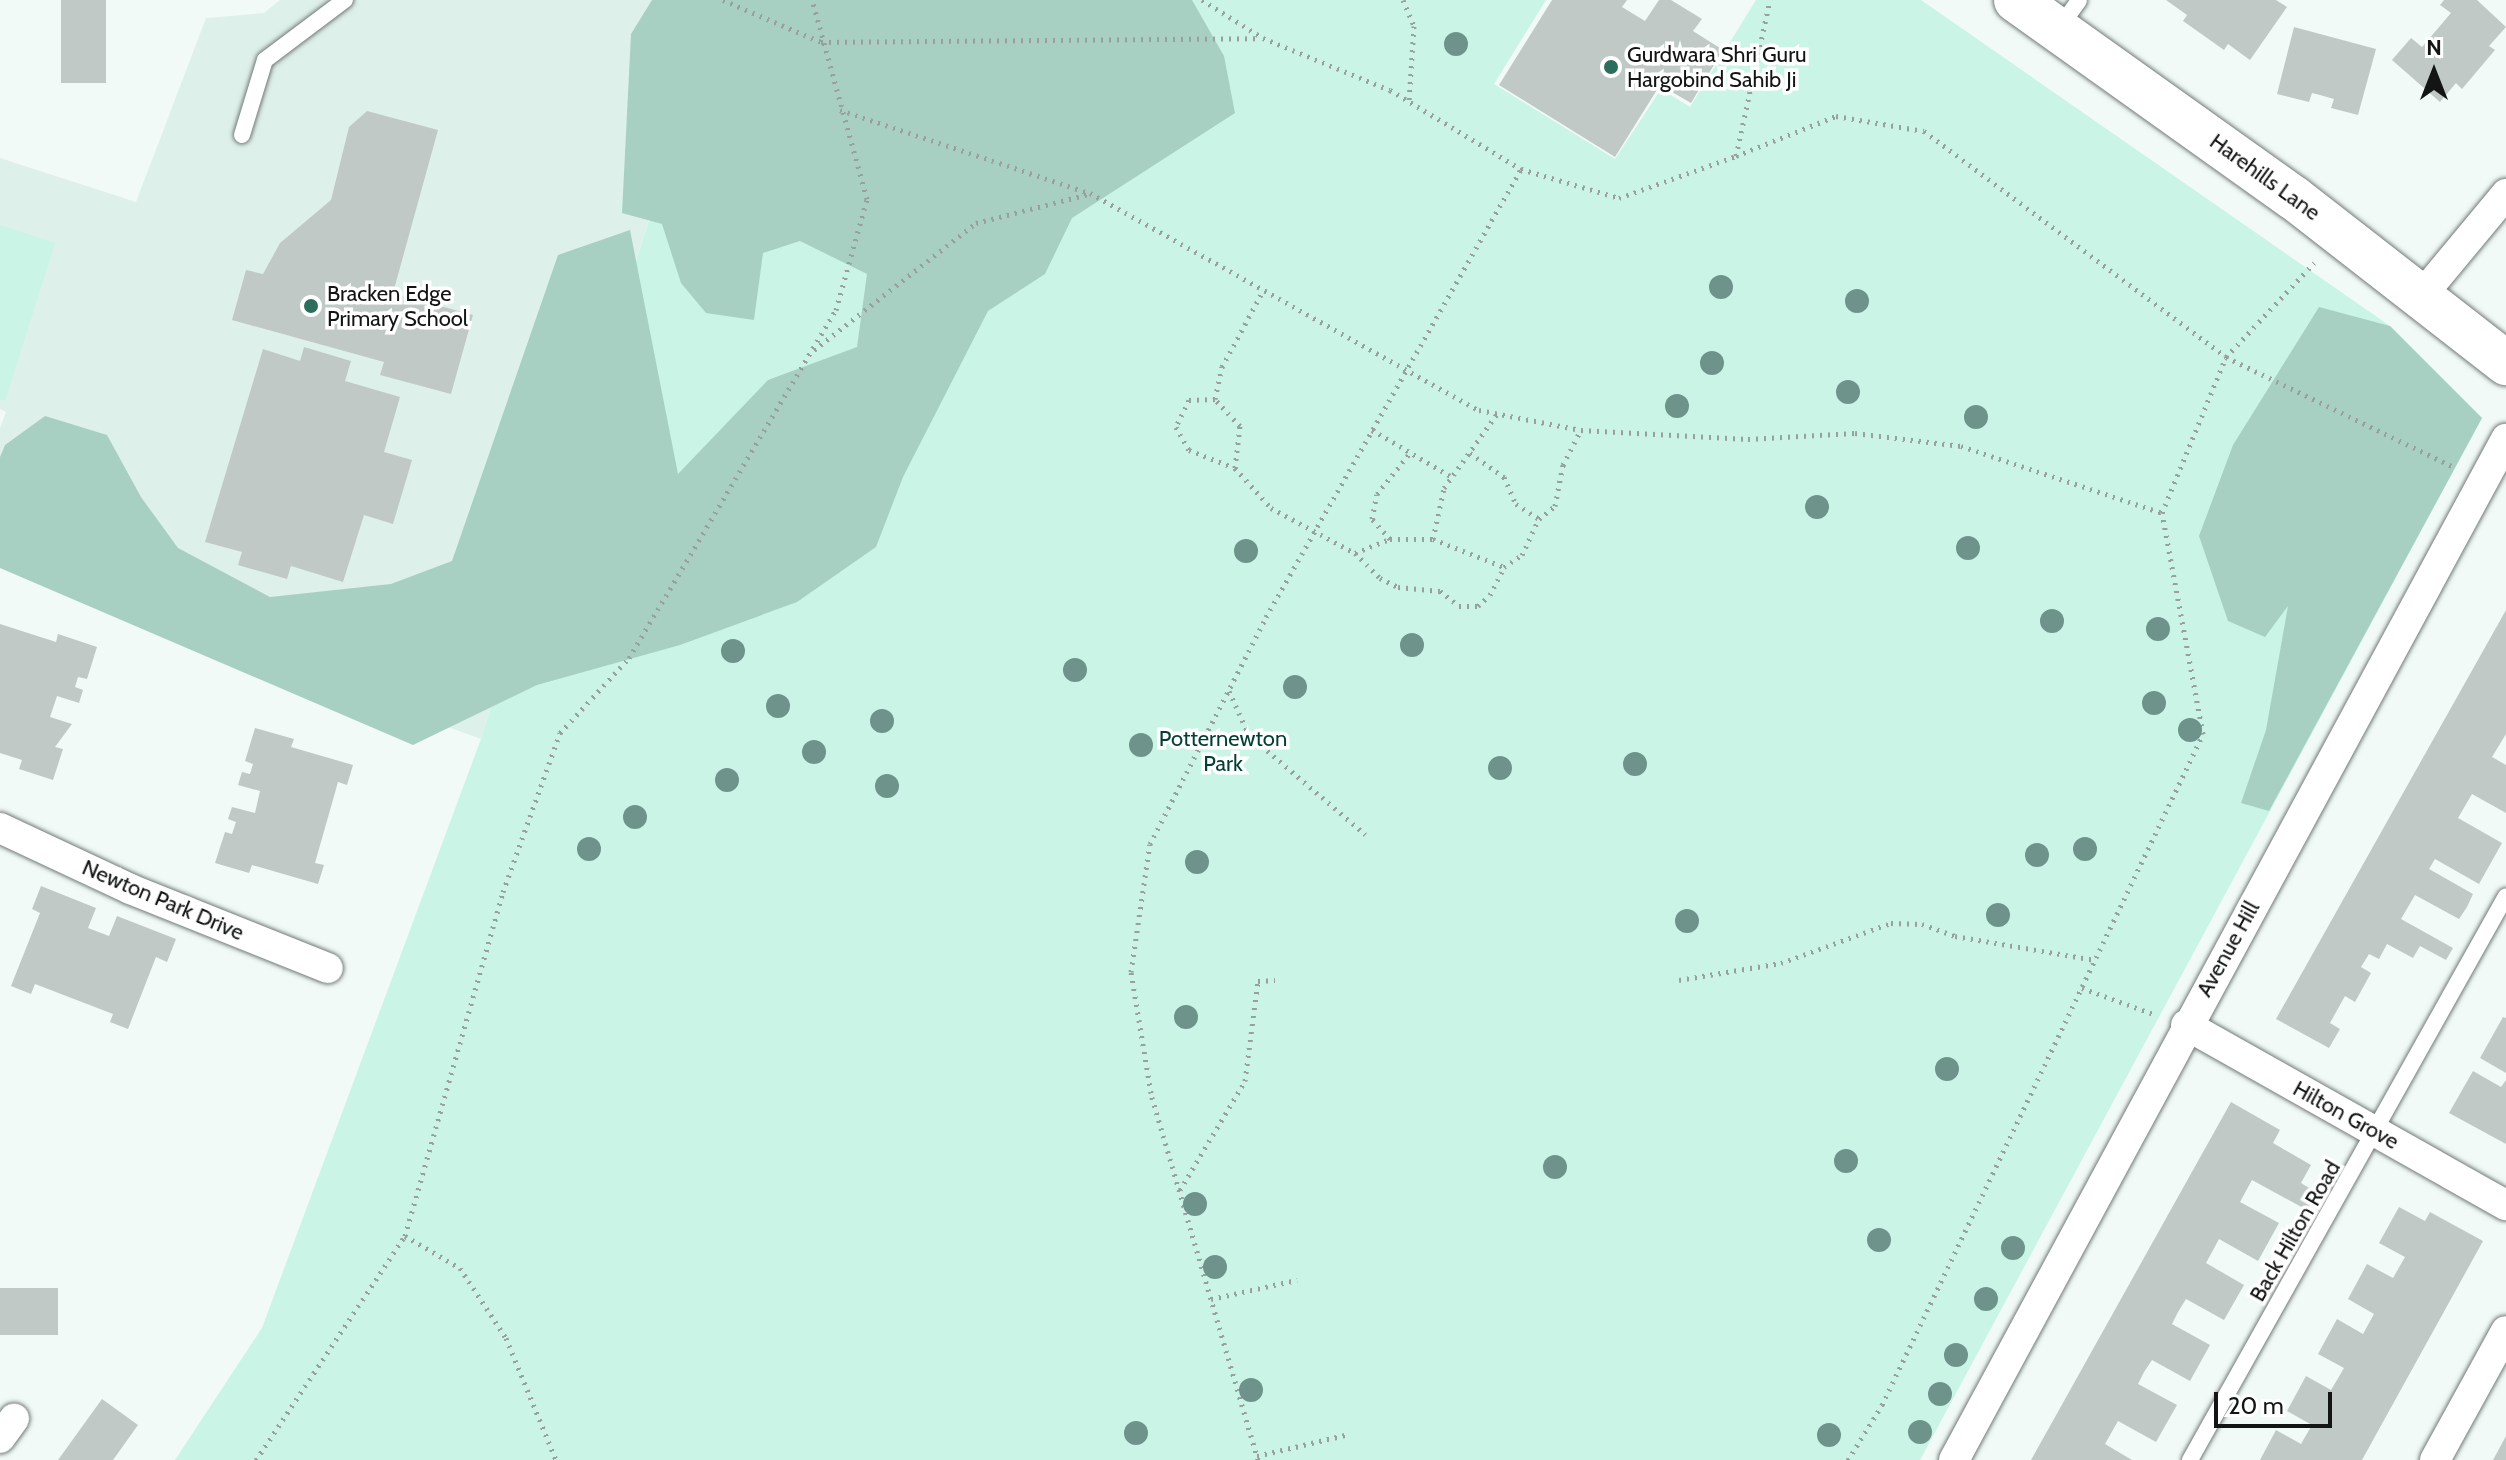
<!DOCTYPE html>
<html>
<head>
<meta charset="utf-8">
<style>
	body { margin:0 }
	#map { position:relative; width:2506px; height:1460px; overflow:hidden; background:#f1faf7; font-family:Cabin,sans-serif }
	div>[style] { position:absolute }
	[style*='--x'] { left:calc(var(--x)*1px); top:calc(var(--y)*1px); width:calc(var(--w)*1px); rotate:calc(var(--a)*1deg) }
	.built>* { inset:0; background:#def0ea }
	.green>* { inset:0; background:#caf4e5 }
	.forest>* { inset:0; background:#a7d0c2 }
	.building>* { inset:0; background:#c0c9c6; transform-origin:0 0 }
	.path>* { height:5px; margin-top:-2.5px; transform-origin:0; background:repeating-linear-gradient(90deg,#999f9d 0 2px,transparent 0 8px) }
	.roads { filter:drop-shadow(0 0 2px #727a77) drop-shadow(0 0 2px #727a77) }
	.service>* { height:16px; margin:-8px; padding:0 8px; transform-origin:8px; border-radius:8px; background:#fff }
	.minor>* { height:30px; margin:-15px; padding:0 15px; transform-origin:15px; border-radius:15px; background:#fff }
	.secondary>* { height:44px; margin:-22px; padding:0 22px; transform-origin:22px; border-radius:22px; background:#fff }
	.trees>* { width:24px; height:24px; margin:-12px; border-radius:50%; background:#6e938b }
	.dots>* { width:22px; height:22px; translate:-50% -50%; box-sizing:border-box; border:4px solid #fff; border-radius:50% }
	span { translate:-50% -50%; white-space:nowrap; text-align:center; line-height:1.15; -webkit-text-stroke:7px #fff; paint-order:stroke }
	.poi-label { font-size:22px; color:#121514 }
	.left { translate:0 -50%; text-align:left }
	.street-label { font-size:22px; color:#121514 }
	.park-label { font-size:22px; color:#023f32 }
	.north { position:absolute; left:2394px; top:32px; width:80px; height:80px; -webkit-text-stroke:6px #fff; paint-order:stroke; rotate:0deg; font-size:22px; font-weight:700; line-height:32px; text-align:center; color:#121514 }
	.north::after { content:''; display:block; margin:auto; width:28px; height:36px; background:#121514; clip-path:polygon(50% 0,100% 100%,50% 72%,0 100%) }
	.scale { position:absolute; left:2214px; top:1392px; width:118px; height:36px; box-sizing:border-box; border:4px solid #121514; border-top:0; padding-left:10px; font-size:24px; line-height:28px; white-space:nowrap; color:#121514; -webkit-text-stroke:6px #fff; paint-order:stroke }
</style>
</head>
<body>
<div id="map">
	<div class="built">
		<i style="clip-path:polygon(280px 0,662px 0,714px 19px,481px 739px,0 565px,0 428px,6px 412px,0 409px,0 158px,136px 202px,206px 18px,264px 13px)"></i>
	</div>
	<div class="green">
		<i style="clip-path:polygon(662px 0,1546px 0,1494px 84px,1615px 159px,1661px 89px,1690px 107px,1756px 0,1921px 0,2390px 326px,2482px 418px,1920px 1460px,175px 1460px,262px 1328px,481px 739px,714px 20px)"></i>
		<i style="clip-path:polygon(0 225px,55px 243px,5px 401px,0 399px)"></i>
	</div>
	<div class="forest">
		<i style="clip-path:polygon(652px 0,1192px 0,1224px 56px,1235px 113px,1072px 218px,1045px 274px,988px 311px,903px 477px,876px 547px,797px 602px,680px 645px,537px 685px,413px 745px,0 568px,0 457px,5px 445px,45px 416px,107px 435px,141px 497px,178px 548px,270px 597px,391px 584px,452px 561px,558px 255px,630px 230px,678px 474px,768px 380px,857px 347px,867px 274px,800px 241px,763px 253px,754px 320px,706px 313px,681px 283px,662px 224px,622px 213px,631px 34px)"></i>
		<i style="clip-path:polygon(2319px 307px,2390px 326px,2482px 418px,2269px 811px,2241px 803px,2266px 730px,2288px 606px,2265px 637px,2228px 621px,2199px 536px,2233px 445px)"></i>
	</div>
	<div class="building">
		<i style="left:61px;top:0;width:45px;height:83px"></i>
		<i style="clip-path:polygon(1552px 0,1627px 0,1622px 7px,1645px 21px,1659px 0,1671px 0,1702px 19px,1693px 31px,1723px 50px,1691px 103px,1660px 85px,1615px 157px,1499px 85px)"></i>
		<i style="clip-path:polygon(2166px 0,2276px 0,2287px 7px,2250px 60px,2228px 44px,2224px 50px,2183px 21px,2187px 15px)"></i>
		<i style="clip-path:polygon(2444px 0,2477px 0,2506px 27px,2489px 46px,2495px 50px,2462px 89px,2456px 83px,2440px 102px,2392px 60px,2411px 38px,2422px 47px,2451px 13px,2440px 5px)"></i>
		<i style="clip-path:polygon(2294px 27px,2376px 49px,2358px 115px,2331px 108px,2334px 99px,2320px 95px,2312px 93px,2309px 102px,2277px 94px)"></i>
		<i style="clip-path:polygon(367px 111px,438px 130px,393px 293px,473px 315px,451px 394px,380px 375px,384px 362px,232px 320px,246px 270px,263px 274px,280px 243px,331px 200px,349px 127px)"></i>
		<i style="clip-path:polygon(304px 347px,351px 361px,345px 381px,400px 397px,384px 452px,412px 460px,393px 524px,364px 515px,343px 582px,291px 566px,287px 579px,238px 565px,242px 552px,205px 542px,263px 349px,300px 361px)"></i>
		<i style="clip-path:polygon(2506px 610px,2506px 734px,2492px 757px,2506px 765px,2506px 813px,2472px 794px,2458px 818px,2502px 843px,2479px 884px,2435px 859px,2429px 869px,2473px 894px,2467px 907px,2459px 919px,2415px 895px,2401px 919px,2453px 948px,2446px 960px,2420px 946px,2413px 958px,2387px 944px,2379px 959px,2369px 954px,2361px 967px,2371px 973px,2355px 1002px,2345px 996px,2330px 1023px,2340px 1029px,2329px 1048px,2276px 1019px)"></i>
		<i style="clip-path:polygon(0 624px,56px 642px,58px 634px,97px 647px,87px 679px,78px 677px,75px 687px,83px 690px,79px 703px,57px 696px,50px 717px,72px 724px,55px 747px,63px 749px,53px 780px,19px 769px,22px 760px,0 753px)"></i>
		<i style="clip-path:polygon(255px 728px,294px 739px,291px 747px,353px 765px,347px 785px,338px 782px,315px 863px,324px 865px,318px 884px,252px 865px,249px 873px,215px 863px,225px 832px,232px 834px,236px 822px,228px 819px,232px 807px,255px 813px,260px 791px,238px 785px,242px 772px,250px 774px,253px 764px,245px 761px)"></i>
		<i style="clip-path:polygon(41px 886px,96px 908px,88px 928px,109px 936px,117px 916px,176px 939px,167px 962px,156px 957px,128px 1029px,110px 1022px,113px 1014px,35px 984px,31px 994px,11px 986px,40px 913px,32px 909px)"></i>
		<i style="clip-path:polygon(2503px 1017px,2506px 1018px,2506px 1073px,2480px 1058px)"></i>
		<i style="clip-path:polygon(2473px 1071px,2501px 1087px,2506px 1080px,2506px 1144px,2449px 1113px)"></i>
		<i style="clip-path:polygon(2231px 1102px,2280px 1130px,2273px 1143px,2311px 1165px,2301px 1183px,2317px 1193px,2307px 1210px,2252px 1180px,2240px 1202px,2279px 1223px,2258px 1261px,2219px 1239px,2212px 1252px,2206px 1263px,2244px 1285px,2224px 1320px,2186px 1299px,2178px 1312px,2172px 1324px,2210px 1345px,2190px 1381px,2152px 1360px,2144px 1372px,2138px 1384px,2177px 1405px,2156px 1442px,2118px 1421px,2105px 1444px,2132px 1460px,2031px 1460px)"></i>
		<i style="clip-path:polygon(2399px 1207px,2425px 1221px,2430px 1212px,2483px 1241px,2362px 1460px,2260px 1460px,2276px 1430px,2301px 1444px,2312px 1425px,2287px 1411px,2306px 1376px,2331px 1390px,2337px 1380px,2344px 1368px,2318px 1354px,2337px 1319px,2363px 1334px,2374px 1314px,2348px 1299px,2367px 1264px,2393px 1278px,2405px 1257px,2379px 1243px)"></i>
		<i style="left:0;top:1288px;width:58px;height:47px"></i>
		<i style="clip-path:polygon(102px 1399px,138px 1425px,113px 1460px,58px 1460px)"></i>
		<i style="clip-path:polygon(2506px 1436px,2506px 1460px,2493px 1460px)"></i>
	</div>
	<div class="path">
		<i style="--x:723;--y:0;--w:107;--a:23.2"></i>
		<i style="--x:821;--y:42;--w:440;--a:-0.5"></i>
		<i style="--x:1202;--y:0;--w:72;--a:31.9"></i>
		<i style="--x:1263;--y:38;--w:137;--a:22.3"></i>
		<i style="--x:1390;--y:90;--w:153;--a:31.1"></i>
		<i style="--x:1521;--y:169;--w:102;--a:16.5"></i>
		<i style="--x:1619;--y:198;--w:124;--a:-19.7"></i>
		<i style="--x:1736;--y:156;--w:160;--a:-77.7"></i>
		<i style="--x:1403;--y:0;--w:28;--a:67"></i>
		<i style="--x:1414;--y:26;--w:75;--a:93.8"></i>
		<i style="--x:840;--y:110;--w:263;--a:18.4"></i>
		<i style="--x:1090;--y:193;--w:445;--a:29.2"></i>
		<i style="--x:1479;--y:410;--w:104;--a:11.1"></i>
		<i style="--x:1581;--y:430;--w:167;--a:3.1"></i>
		<i style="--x:1748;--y:439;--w:107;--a:-3.2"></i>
		<i style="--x:1855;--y:433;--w:107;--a:7"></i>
		<i style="--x:1961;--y:446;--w:212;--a:18.4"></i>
		<i style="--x:2162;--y:513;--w:169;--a:-67.7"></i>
		<i style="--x:2226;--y:357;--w:129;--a:-46.9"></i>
		<i style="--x:1736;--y:156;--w:108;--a:-21.8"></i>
		<i style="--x:1836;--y:116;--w:89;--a:9.7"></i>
		<i style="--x:1924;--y:131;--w:377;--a:36.8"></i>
		<i style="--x:2226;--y:357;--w:253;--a:25.8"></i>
		<i style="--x:814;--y:350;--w:206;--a:-38.1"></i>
		<i style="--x:976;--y:223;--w:117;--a:-14.4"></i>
		<i style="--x:1215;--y:399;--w:33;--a:-78"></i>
		<i style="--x:1222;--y:367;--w:86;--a:-61.7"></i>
		<i style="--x:1372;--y:430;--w:93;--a:30.4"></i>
		<i style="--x:1470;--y:453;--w:42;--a:35.2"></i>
		<i style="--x:1504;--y:477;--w:30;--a:66"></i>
		<i style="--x:1516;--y:504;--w:27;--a:33"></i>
		<i style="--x:1235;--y:468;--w:42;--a:-83.2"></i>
		<i style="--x:1240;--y:426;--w:37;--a:-133"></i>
		<i style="--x:1215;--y:399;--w:26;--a:178"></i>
		<i style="--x:1189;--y:400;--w:30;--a:116"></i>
		<i style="--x:1176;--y:427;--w:26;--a:61"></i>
		<i style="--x:1189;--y:450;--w:49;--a:21.4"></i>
		<i style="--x:1235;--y:468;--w:54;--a:48"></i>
		<i style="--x:1271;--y:508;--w:95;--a:28.2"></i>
		<i style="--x:1355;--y:553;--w:35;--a:45"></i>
		<i style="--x:1380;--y:578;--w:20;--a:27"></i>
		<i style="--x:1398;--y:587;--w:42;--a:5.4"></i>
		<i style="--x:1440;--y:591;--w:24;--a:38"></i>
		<i style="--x:1459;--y:606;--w:19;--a:0"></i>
		<i style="--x:1478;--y:606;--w:16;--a:-43"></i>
		<i style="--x:1490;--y:595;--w:31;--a:-63"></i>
		<i style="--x:1504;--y:567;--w:22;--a:-34"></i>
		<i style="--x:1522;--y:555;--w:40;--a:-65"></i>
		<i style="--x:1539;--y:519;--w:21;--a:-39"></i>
		<i style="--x:1555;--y:506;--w:42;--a:-79"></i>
		<i style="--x:1563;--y:465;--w:39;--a:-63"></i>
		<i style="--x:1390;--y:539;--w:27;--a:-132"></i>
		<i style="--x:1372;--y:519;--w:25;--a:-79"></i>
		<i style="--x:1377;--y:494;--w:53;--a:-51.2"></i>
		<i style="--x:1433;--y:539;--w:52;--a:-77.8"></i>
		<i style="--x:1444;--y:488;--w:91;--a:-54.4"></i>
		<i style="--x:1355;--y:553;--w:38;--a:-22"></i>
		<i style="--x:1390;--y:539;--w:43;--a:0"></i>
		<i style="--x:1433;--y:539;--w:76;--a:21.5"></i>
		<i style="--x:1229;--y:691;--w:48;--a:65.6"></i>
		<i style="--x:1249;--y:735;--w:153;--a:40.5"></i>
		<i style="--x:1679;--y:980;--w:103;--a:-9.5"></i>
		<i style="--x:1781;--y:963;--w:117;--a:-20"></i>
		<i style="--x:1891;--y:923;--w:31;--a:2"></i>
		<i style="--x:1922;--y:924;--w:35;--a:20"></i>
		<i style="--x:1955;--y:936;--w:142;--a:9.7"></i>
		<i style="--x:2082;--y:988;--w:79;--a:20"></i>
		<i style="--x:1180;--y:1190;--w:127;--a:-59.2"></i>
		<i style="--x:1245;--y:1081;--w:101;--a:-82.6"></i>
		<i style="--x:1258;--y:981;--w:17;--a:-3"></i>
		<i style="--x:405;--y:1236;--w:64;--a:30.2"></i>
		<i style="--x:460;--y:1268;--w:84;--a:56.7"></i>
		<i style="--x:506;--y:1338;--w:132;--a:67.7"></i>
		<i style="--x:1211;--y:1299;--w:88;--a:-12.5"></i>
		<i style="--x:1257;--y:1456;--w:95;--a:-13.4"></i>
		<i style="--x:256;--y:1460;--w:269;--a:-56.4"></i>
		<i style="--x:405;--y:1236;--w:358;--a:-74.1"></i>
		<i style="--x:503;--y:892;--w:169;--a:-70.3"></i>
		<i style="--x:560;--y:733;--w:102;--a:-47.4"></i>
		<i style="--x:629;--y:658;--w:405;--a:-59.3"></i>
		<i style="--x:836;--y:310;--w:115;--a:-74.4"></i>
		<i style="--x:867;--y:199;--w:206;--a:-105.4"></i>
		<i style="--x:1258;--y:1460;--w:382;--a:-106.3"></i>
		<i style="--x:1151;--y:1093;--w:123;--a:-99.4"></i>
		<i style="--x:1131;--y:972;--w:129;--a:-81.6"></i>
		<i style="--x:1150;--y:844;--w:255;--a:-62.9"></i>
		<i style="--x:1266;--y:617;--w:515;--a:-60.35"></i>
		<i style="--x:1848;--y:1460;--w:65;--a:-58.3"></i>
		<i style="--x:1882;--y:1405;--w:744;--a:-64.43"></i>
		<i style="--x:2203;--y:734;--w:225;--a:-100.5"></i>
	</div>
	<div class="roads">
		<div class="service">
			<i style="--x:2059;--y:28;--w:34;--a:-54"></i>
			<i style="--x:242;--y:135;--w:78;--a:-73"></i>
			<i style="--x:265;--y:60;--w:100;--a:-36.9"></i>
			<i style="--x:2190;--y:1460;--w:646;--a:-60.74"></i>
		</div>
		<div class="minor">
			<i style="--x:2423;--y:294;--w:130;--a:-50.3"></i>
			<i style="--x:0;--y:828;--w:144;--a:25.1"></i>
			<i style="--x:130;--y:889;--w:213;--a:21.8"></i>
			<i style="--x:2186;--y:1025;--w:367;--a:29.4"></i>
			<i style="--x:0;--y:1438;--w:24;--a:-54"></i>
			<i style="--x:1954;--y:1460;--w:1161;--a:-61.6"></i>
			<i style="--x:2435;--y:1460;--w:147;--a:-61.2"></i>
		</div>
		<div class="secondary">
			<i style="--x:2016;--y:0;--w:341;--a:35.5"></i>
			<i style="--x:2294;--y:198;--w:269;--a:37.9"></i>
		</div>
	</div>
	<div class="trees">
		<i style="left:1456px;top:44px"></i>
		<i style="left:1721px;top:287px"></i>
		<i style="left:1857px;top:301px"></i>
		<i style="left:1712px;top:363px"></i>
		<i style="left:1848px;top:392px"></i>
		<i style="left:1677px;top:406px"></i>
		<i style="left:1976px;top:417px"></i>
		<i style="left:1817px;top:507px"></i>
		<i style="left:1968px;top:548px"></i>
		<i style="left:1246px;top:551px"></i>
		<i style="left:2052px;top:621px"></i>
		<i style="left:2158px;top:629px"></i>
		<i style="left:1412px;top:645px"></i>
		<i style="left:733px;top:651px"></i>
		<i style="left:1075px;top:670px"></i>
		<i style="left:1295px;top:687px"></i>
		<i style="left:2154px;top:703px"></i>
		<i style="left:778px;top:706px"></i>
		<i style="left:882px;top:721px"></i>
		<i style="left:2190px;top:730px"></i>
		<i style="left:1141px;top:745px"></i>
		<i style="left:814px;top:752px"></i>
		<i style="left:1635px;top:764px"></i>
		<i style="left:1500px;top:768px"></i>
		<i style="left:727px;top:780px"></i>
		<i style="left:887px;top:786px"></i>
		<i style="left:635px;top:817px"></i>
		<i style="left:589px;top:849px"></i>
		<i style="left:2085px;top:849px"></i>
		<i style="left:2037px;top:855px"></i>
		<i style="left:1197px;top:862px"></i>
		<i style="left:1998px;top:915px"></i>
		<i style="left:1687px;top:921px"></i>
		<i style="left:1186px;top:1017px"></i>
		<i style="left:1947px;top:1069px"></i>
		<i style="left:1846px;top:1161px"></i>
		<i style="left:1555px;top:1167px"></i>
		<i style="left:1195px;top:1204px"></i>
		<i style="left:1879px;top:1240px"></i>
		<i style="left:2013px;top:1248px"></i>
		<i style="left:1215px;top:1267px"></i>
		<i style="left:1986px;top:1299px"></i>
		<i style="left:1956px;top:1355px"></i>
		<i style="left:1251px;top:1390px"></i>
		<i style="left:1940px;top:1394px"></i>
		<i style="left:1920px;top:1432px"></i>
		<i style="left:1136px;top:1433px"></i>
		<i style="left:1829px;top:1435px"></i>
	</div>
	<div class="dots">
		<i style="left:1611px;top:67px;background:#2d6d5b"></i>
		<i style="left:311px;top:306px;background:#2d6d5b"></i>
	</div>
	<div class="poi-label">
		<span class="left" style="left:1627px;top:67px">Gurdwara Shri Guru<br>Hargobind Sahib Ji</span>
		<span class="left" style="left:327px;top:306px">Bracken Edge<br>Primary School</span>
	</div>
	<div class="street-label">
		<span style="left:2265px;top:177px;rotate:36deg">Harehills Lane</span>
		<span style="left:163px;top:900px;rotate:23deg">Newton Park Drive</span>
		<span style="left:2228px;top:949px;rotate:-61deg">Avenue Hill</span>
		<span style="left:2346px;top:1115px;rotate:29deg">Hilton Grove</span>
		<span style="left:2295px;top:1231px;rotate:-60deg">Back Hilton Road</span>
	</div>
	<div class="park-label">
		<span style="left:1223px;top:751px">Potternewton<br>Park</span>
	</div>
	<div class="north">N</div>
	<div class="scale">20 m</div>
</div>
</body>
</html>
